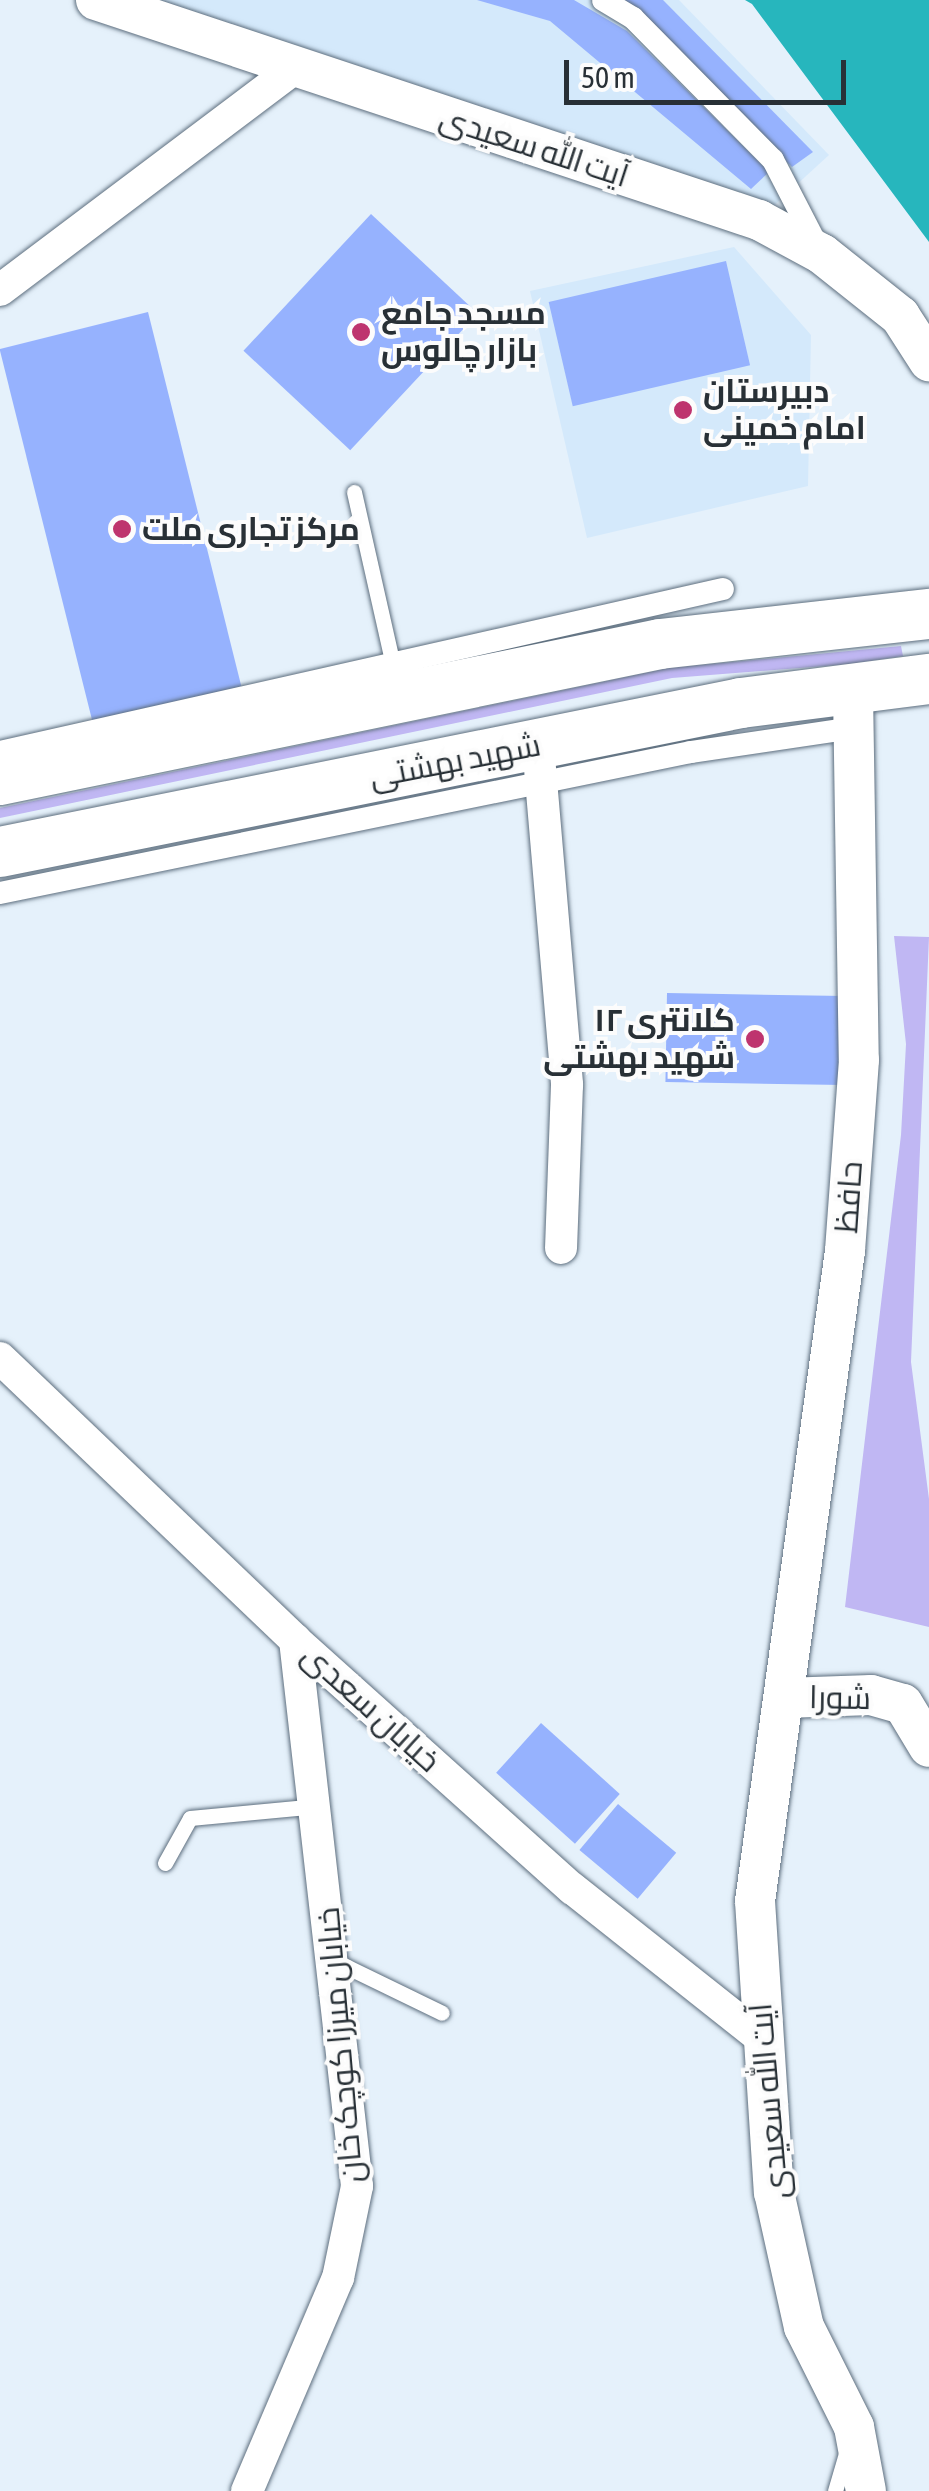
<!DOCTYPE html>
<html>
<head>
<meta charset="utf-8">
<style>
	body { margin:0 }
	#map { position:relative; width:929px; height:2491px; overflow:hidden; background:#e5f1fb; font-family:"Asap Condensed",Cairo,sans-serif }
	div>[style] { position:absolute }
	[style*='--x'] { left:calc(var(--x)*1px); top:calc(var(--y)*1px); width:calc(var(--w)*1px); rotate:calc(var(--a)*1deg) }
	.built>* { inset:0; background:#d4e9fb }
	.green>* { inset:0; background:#c0b7f3 }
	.water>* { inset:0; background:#27b6bd }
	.building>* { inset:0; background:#96b2fe; transform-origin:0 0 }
	.roads { filter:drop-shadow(0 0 2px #5d6e7e) drop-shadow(0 0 2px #5d6e7e) }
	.service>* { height:15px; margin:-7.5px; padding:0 7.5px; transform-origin:7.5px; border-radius:7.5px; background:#fff }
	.pedestrian>* { height:22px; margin:-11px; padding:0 11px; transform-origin:11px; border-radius:11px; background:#fff }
	.minor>* { height:32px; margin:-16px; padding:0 16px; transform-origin:16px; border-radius:16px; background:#fff }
	.tertiary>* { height:40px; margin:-20px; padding:0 20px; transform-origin:20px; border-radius:20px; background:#fff }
	.primary>* { height:50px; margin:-25px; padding:0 25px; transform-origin:25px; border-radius:25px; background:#fff }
	.dots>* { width:28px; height:28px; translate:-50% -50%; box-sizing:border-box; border:5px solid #fcfcfc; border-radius:50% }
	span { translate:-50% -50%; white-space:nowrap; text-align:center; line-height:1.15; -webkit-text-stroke:8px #fcfcfc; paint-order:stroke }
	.street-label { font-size:32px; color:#283036 }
	.poi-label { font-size:32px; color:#283036; font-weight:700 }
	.left { translate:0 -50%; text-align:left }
	.right { translate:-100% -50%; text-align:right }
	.scale { position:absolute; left:564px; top:60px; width:282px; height:45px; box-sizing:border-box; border:5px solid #283036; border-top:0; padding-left:12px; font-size:30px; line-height:35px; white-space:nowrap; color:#283036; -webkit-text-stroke:8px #fcfcfc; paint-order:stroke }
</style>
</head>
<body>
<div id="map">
	<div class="built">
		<i style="clip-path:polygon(133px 0,679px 0,829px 155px,769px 210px)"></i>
		<i style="clip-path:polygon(734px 247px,811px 335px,808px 486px,587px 538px,530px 291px)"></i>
	</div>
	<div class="green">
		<i style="clip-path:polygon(901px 646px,903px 656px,850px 664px,672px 678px,0 818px,0 808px,669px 668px)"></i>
		<i style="clip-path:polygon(894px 936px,929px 937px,911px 1362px,929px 1499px,929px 1627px,845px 1607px,901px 1135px,906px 1044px)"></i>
	</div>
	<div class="water">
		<i style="clip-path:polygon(745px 0,929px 0,929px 242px,752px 4px)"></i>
	</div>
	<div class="building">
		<i style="clip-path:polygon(477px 0,574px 0,627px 31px,769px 172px,751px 189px,550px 21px)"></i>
		<i style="clip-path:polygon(623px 0,663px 0,813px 152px,792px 167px)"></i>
		<i style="left:371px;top:214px;width:146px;height:187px;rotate:43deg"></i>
		<i style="left:726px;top:261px;width:107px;height:182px;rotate:77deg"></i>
		<i style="left:148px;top:312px;width:386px;height:153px;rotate:76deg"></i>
		<i style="left:667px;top:993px;width:178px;height:89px;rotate:1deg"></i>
		<i style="left:541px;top:1723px;width:106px;height:67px;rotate:42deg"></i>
		<i style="left:618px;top:1804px;width:76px;height:60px;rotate:40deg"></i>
	</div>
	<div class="roads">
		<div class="service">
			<i style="--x:354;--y:492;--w:181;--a:77.3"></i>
			<i style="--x:165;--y:1863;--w:51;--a:-60.9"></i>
			<i style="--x:190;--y:1818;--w:128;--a:-5.4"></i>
			<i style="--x:331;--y:1959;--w:123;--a:25.9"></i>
			<i style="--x:835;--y:2491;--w:43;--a:-73.7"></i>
		</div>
		<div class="pedestrian">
			<i style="--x:603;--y:0;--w:35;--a:31"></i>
			<i style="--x:633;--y:18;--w:199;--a:45.4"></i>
			<i style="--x:773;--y:160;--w:98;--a:62.7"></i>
			<i style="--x:0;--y:752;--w:741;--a:-12.7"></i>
			<i style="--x:0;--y:893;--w:705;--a:-11.53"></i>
			<i style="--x:691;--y:752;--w:164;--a:-8.4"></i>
		</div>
		<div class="minor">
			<i style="--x:0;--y:290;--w:369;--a:-37"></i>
			<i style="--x:538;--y:745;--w:341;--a:85.1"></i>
			<i style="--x:567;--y:1085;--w:163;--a:92.1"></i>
			<i style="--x:0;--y:1358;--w:408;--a:43.7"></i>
			<i style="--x:295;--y:1640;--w:373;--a:41.9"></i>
			<i style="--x:573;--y:1889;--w:240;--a:38.4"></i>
			<i style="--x:247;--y:2491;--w:232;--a:-66.9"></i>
			<i style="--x:338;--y:2278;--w:94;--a:-78.3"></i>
			<i style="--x:357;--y:2186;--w:550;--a:-96.48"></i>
		</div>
		<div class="tertiary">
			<i style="--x:96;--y:0;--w:699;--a:18.36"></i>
			<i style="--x:759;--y:220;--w:72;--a:28.4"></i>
			<i style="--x:822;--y:254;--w:100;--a:38.5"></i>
			<i style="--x:900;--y:316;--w:54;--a:57.2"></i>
			<i style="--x:853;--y:692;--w:368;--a:89.1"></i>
			<i style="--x:859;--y:1060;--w:192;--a:94.2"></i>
			<i style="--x:845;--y:1251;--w:656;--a:97.88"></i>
			<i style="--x:755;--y:1901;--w:292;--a:86.3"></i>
			<i style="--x:774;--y:2192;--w:138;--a:77.5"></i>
			<i style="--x:804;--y:2327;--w:112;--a:63.4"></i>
			<i style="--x:854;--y:2427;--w:65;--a:79.4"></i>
			<i style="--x:784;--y:1698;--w:87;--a:-2"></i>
			<i style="--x:871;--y:1695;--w:33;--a:16"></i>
			<i style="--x:903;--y:1704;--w:50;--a:58.8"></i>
		</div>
		<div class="primary">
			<i style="--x:0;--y:780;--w:674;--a:-11.64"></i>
			<i style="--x:660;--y:644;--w:271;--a:-6.4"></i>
			<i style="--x:0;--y:852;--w:756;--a:-11.37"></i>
			<i style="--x:741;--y:703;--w:190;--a:-7.3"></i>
		</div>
	</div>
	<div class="dots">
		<i style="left:361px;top:332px;background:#be346e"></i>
		<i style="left:683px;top:410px;background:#be346e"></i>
		<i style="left:122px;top:529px;background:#be346e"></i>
		<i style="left:755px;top:1039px;background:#be346e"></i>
	</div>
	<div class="street-label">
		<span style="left:534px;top:147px;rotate:18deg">آیت الله سعیدی</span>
		<span style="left:455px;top:761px;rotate:-11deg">شهید بهشتی</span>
		<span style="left:849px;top:1197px;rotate:-86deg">حافظ</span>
		<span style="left:840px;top:1698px;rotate:1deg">شورا</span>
		<span style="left:371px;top:1708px;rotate:42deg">خیابان سعدی</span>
		<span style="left:340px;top:2045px;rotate:-95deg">خیابان میرزا کوچک خان</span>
		<span style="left:769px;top:2101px;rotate:-95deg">آیت الله سعیدی</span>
	</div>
	<div class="poi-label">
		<span class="left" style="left:381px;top:332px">مسجد جامع<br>بازار چالوس</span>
		<span class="left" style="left:703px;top:410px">دبیرستان<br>امام خمینی</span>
		<span class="left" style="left:142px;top:529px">مرکز تجاری ملت</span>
		<span class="right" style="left:735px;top:1039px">کلانتری ۱۲<br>شهید بهشتی</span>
	</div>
	<div class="scale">50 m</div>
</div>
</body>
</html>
